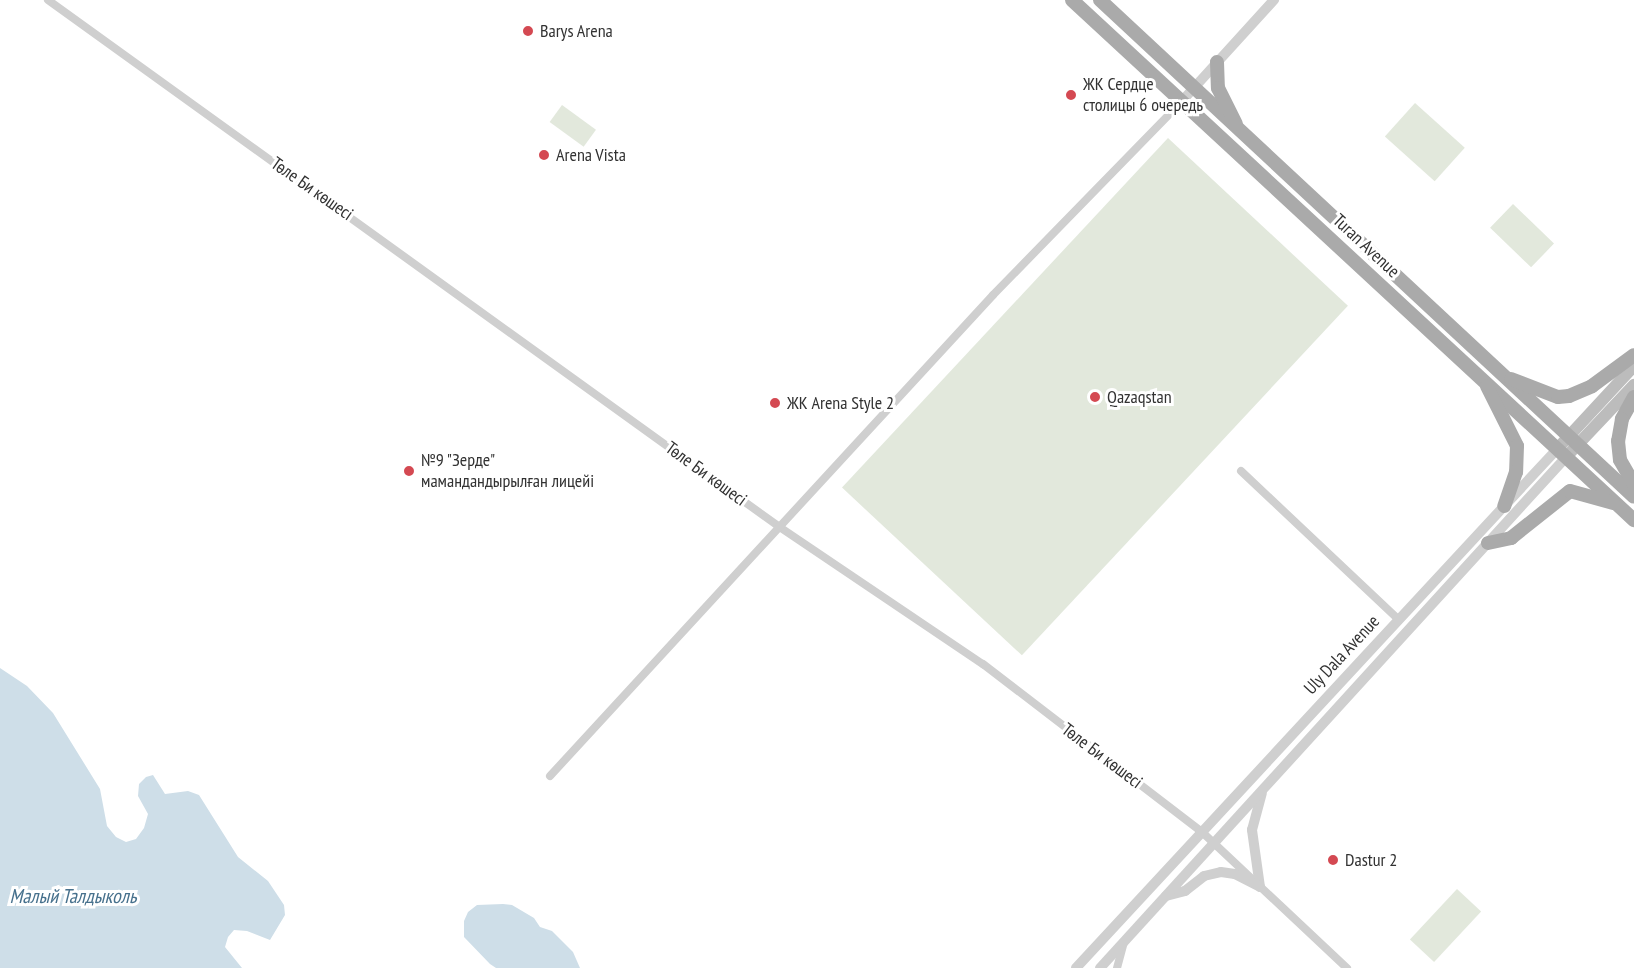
<!DOCTYPE html>
<html>
<head>
<meta charset="utf-8">
<style>
	body { margin:0 }
	#map { position:relative; width:1634px; height:968px; overflow:hidden; background:#fff; font-family:"PT Sans Narrow",sans-serif }
	div>[style] { position:absolute }
	[style*='--x'] { left:calc(var(--x)*1px); top:calc(var(--y)*1px); width:calc(var(--w)*1px); rotate:calc(var(--a)*1deg) }
	.green>* { inset:0; background:#e2e8dc; transform-origin:0 0 }
	.water>* { inset:0; background:#cedee8 }
	.minor>* { height:8px; margin:-4px; padding:0 4px; transform-origin:4px; border-radius:4px; background:#cfcfcf }
	.tertiary>* { height:10px; margin:-5px; padding:0 5px; transform-origin:5px; border-radius:5px; background:#cfcfcf }
	.secondary>* { height:12px; margin:-6px; padding:0 6px; transform-origin:6px; border-radius:6px; background:#bcbcbc }
	.primary>* { height:14px; margin:-7px; padding:0 7px; transform-origin:7px; border-radius:7px; background:#aaa }
	.dots>* { width:16px; height:16px; translate:-50% -50%; box-sizing:border-box; border:3px solid #fff; border-radius:50% }
	span { translate:-50% -50%; white-space:nowrap; text-align:center; line-height:1.15; -webkit-text-stroke:6px #fff; paint-order:stroke }
	.poi-label { font-size:18px; color:#323232 }
	.left { translate:0 -50%; text-align:left }
	.street-label { font-size:18px; color:#323232 }
	.water-label { font-size:20px; color:#47718d; font-style:italic }
</style>
</head>
<body>
<div id="map">
	<div class="green">
		<i style="left:1415px;top:103px;width:67px;height:45px;rotate:42deg"></i>
		<i style="left:562px;top:105px;width:42px;height:21px;rotate:36deg"></i>
		<i style="left:1168px;top:138px;width:246px;height:478px;rotate:43deg"></i>
		<i style="left:1513px;top:204px;width:57px;height:33px;rotate:44deg"></i>
		<i style="left:1457px;top:889px;width:33px;height:69px;rotate:43deg"></i>
	</div>
	<div class="water">
		<i style="clip-path:polygon(0 668px,27px 686px,53px 713px,100px 789px,107px 826px,116px 837px,126px 842px,136px 839px,144px 828px,148px 814px,138px 796px,139px 784px,146px 777px,153px 775px,165px 794px,188px 791px,199px 795px,238px 857px,268px 881px,284px 905px,285px 915px,270px 940px,247px 931px,234px 930px,228px 937px,225px 947px,242px 968px,0 968px)"></i>
		<i style="clip-path:polygon(503px 904px,512px 905px,534px 918px,540px 927px,552px 931px,573px 952px,580px 968px,496px 968px,490px 964px,464px 937px,464px 921px,468px 912px,477px 905px)"></i>
	</div>
	<div class="minor">
		<i style="--x:48;--y:0;--w:903;--a:35.77"></i>
		<i style="--x:781;--y:528;--w:244;--a:34"></i>
		<i style="--x:983;--y:664;--w:276;--a:37.5"></i>
		<i style="--x:1202;--y:832;--w:199;--a:43.2"></i>
		<i style="--x:1241;--y:471;--w:217;--a:43.3"></i>
		<i style="--x:550;--y:776;--w:654;--a:-47.35"></i>
		<i style="--x:993;--y:295;--w:271;--a:-45.7"></i>
		<i style="--x:1117;--y:968;--w:27;--a:-75"></i>
	</div>
	<div class="tertiary">
		<i style="--x:1182;--y:101;--w:137;--a:-47.7"></i>
		<i style="--x:1260;--y:887;--w:58;--a:-98"></i>
		<i style="--x:1252;--y:830;--w:38;--a:-75"></i>
		<i style="--x:1166;--y:896;--w:20;--a:-15"></i>
		<i style="--x:1185;--y:891;--w:24;--a:-38"></i>
		<i style="--x:1204;--y:876;--w:17;--a:-13"></i>
		<i style="--x:1221;--y:872;--w:14;--a:8"></i>
		<i style="--x:1235;--y:874;--w:28;--a:27"></i>
		<i style="--x:1076;--y:968;--w:709;--a:-47.17"></i>
		<i style="--x:1100;--y:968;--w:693;--a:-47.63"></i>
	</div>
	<div class="secondary">
		<i style="--x:1558;--y:448;--w:112;--a:-47.2"></i>
		<i style="--x:1567;--y:456;--w:98;--a:-46.7"></i>
	</div>
	<div class="primary">
		<i style="--x:1072;--y:0;--w:766;--a:42.78"></i>
		<i style="--x:1100;--y:0;--w:729;--a:42.94"></i>
		<i style="--x:1217;--y:62;--w:26;--a:88"></i>
		<i style="--x:1218;--y:88;--w:40;--a:63.4"></i>
		<i style="--x:1511;--y:379;--w:50;--a:21"></i>
		<i style="--x:1558;--y:397;--w:11;--a:-5"></i>
		<i style="--x:1569;--y:396;--w:25;--a:-23"></i>
		<i style="--x:1592;--y:386;--w:52;--a:-36.4"></i>
		<i style="--x:1487;--y:386;--w:67;--a:63.4"></i>
		<i style="--x:1517;--y:446;--w:26;--a:92"></i>
		<i style="--x:1516;--y:472;--w:36;--a:109"></i>
		<i style="--x:1634;--y:397;--w:25;--a:119"></i>
		<i style="--x:1622;--y:419;--w:22;--a:100"></i>
		<i style="--x:1618;--y:441;--w:19;--a:84"></i>
		<i style="--x:1620;--y:460;--w:28;--a:60"></i>
		<i style="--x:1488;--y:543;--w:24;--a:-12"></i>
		<i style="--x:1511;--y:538;--w:75;--a:-38.5"></i>
		<i style="--x:1570;--y:491;--w:45;--a:15.6"></i>
	</div>
	<div class="dots">
		<i style="left:528px;top:31px;background:#d44952"></i>
		<i style="left:1071px;top:95px;background:#d44952"></i>
		<i style="left:544px;top:155px;background:#d44952"></i>
		<i style="left:1095px;top:397px;background:#d44952"></i>
		<i style="left:775px;top:403px;background:#d44952"></i>
		<i style="left:409px;top:471px;background:#d44952"></i>
		<i style="left:1333px;top:860px;background:#d44952"></i>
	</div>
	<div class="poi-label">
		<span class="left" style="left:540px;top:31px">Barys Arena</span>
		<span class="left" style="left:1083px;top:95px">ЖК Сердце<br>столицы 6 очередь</span>
		<span class="left" style="left:556px;top:155px">Arena Vista</span>
		<span class="left" style="left:1107px;top:397px">Qazaqstan</span>
		<span class="left" style="left:787px;top:403px">ЖК Arena Style 2</span>
		<span class="left" style="left:421px;top:471px">№9 "Зерде"<br>мамандандырылған лицейі</span>
		<span class="left" style="left:1345px;top:860px">Dastur 2</span>
	</div>
	<div class="street-label">
		<span style="left:312px;top:189px;rotate:35deg">Төле Би көшесі</span>
		<span style="left:1366px;top:246px;rotate:43deg">Turan Avenue</span>
		<span style="left:706px;top:474px;rotate:36deg">Төле Би көшесі</span>
		<span style="left:1342px;top:655px;rotate:-47deg">Uly Dala Avenue</span>
		<span style="left:1102px;top:756px;rotate:37deg">Төле Би көшесі</span>
	</div>
	<div class="water-label">
		<span style="left:73px;top:896px">Малый Талдыколь</span>
	</div>
</div>
</body>
</html>
